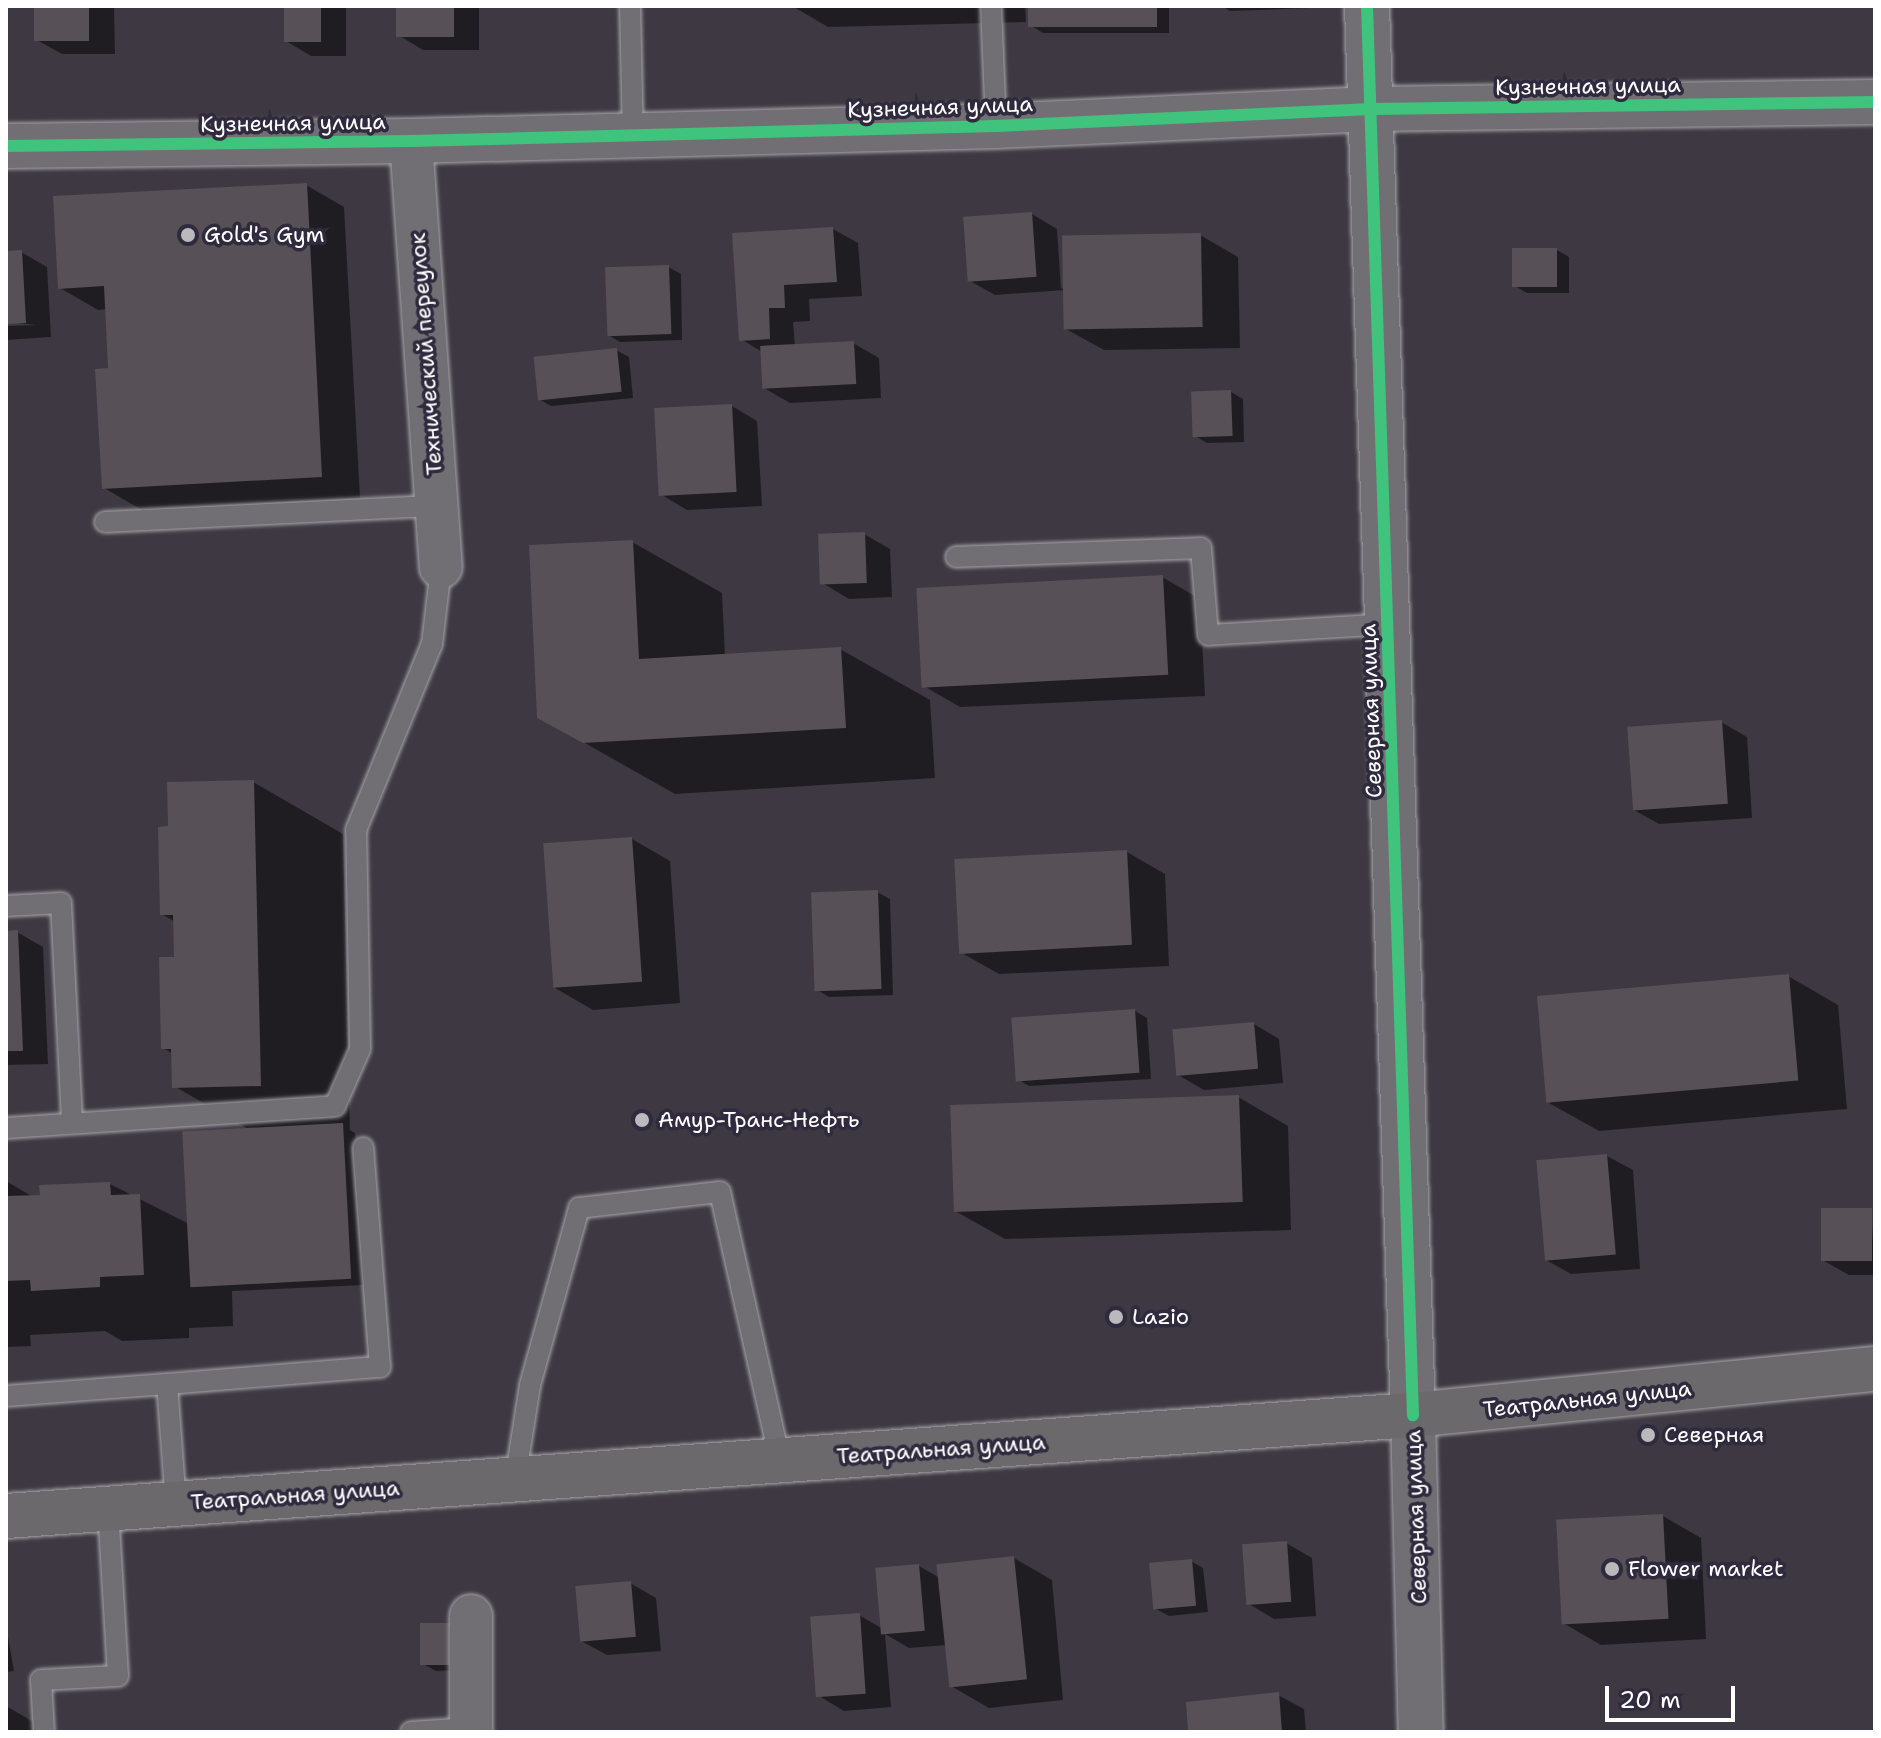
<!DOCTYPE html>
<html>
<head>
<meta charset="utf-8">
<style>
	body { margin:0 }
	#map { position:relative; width:1881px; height:1738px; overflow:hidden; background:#3d3841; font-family:"Shantell Sans",sans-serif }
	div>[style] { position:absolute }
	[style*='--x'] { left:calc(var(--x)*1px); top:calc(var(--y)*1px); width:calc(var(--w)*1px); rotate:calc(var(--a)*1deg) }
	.shadow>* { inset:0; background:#0007 }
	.building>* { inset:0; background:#575056; transform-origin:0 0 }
	.roads { filter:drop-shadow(0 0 2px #a8a5aa) drop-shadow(0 0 2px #a8a5aa) }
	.service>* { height:20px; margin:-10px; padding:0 10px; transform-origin:10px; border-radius:10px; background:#716f74 }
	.minor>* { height:42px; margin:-21px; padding:0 21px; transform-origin:21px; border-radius:21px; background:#716f74 }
	.tertiary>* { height:44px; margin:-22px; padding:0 22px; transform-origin:22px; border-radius:22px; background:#716f74 }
	.secondary>* { height:44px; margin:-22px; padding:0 22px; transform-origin:22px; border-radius:22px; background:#716f74 }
	.primary>* { height:44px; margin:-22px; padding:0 22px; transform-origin:22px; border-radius:22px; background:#6c696d }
	.cycleway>* { height:12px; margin:-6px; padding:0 6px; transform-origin:6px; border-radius:6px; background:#40c37c }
	.dots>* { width:22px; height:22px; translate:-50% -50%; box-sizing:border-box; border:4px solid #2f2a3d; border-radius:50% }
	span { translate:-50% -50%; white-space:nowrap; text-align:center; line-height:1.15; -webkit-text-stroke:7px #2f2a3d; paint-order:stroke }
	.street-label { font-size:22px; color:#fff }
	.poi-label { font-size:22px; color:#fff }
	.left { translate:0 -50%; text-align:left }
	.frame { position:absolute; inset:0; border:8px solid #fff; pointer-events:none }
	.scale { position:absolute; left:1605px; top:1686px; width:130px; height:36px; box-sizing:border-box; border:4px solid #fff; border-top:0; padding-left:10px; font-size:24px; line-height:28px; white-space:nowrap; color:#fff; -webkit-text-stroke:6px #2f2a3d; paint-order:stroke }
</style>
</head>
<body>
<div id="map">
	<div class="shadow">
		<i style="clip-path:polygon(36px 6px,114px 6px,115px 54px,62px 54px,37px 40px)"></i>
		<i style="clip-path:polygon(286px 6px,346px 6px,346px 56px,311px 56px,286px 41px)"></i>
		<i style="clip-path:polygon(398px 6px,479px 6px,479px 50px,423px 50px,398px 35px)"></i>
		<i style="clip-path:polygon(792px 6px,1025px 6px,1026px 22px,828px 27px)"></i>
		<i style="clip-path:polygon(1030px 6px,1169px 6px,1169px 33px,1043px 33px,1030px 25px)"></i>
		<i style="clip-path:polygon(1222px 6px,1309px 6px,1309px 8px,1230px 11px)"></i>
		<i style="clip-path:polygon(306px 185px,344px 207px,360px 498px,142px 510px,104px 488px,111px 370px,107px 309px,98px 310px,60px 288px)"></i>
		<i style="clip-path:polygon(1032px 214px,1057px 229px,1061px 289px,1200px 235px,1238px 257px,1240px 348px,1104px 350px,1066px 329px,1065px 290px,995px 295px,970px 281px)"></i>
		<i style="clip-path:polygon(833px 229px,858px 243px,862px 296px,809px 299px,810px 321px,793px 322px,795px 347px,853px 343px,879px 358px,881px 398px,790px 403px,764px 388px,762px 352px,741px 339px,734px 235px)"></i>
		<i style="clip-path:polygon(1557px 250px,1569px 257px,1569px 293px,1527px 293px,1515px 286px)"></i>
		<i style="clip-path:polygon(21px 252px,47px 267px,51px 337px,6px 340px,6px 326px,36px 325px,6px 322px,6px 253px)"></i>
		<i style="clip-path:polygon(668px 267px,681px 274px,682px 340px,620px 342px,608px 335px)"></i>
		<i style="clip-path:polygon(616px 350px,629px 357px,633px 398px,551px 406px,539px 399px)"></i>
		<i style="clip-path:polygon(1231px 392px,1243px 399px,1244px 442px,1207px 443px,1195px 436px)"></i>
		<i style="clip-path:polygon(732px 406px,757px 421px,762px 506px,687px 510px,662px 495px)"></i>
		<i style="clip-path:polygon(864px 534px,890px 549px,892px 597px,849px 599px,824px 584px)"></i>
		<i style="clip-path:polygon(632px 542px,722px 593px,725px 656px,840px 649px,930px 700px,935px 778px,675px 794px,539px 717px)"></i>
		<i style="clip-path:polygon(1162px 577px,1200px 599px,1205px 696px,960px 707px,922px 685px)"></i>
		<i style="clip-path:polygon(1721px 722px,1747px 737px,1752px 818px,1659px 824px,1634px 810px)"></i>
		<i style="clip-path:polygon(253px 782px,343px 834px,350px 1130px,355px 1133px,364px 1285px,232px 1291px,233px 1326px,189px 1328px,189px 1338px,122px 1341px,105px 1331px,30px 1335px,31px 1346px,6px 1347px,6px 1181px,33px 1197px,110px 1184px,189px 1224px,250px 1130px,174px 1086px,173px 1054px,163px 1048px,176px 959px,175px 922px,162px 914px,170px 828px)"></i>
		<i style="clip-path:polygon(632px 839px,670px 861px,680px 1003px,593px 1010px,555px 988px)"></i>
		<i style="clip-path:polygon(1127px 852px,1165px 874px,1169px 966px,999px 974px,960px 952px)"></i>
		<i style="clip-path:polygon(877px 892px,890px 899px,893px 995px,829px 997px,817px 990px)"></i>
		<i style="clip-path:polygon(17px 932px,43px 947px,48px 1064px,6px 1065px,6px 933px)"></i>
		<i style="clip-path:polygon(1788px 976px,1838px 1005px,1847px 1109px,1599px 1131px,1549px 1103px)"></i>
		<i style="clip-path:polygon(1135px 1011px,1147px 1018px,1151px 1079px,1029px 1086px,1017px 1079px)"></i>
		<i style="clip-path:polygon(1254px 1024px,1279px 1039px,1283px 1083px,1204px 1090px,1178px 1075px)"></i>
		<i style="clip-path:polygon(1238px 1097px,1288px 1126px,1291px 1230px,1005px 1239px,955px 1211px)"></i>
		<i style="clip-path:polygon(1607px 1156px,1633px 1170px,1640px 1269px,1571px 1274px,1546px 1260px)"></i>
		<i style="clip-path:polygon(1871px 1210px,1875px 1275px,1849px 1275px,1824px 1261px)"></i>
		<i style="clip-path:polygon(1663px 1516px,1701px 1538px,1706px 1639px,1601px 1645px,1563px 1623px)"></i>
		<i style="clip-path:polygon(1286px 1543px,1312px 1558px,1316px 1616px,1274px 1619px,1249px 1604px)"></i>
		<i style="clip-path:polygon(1014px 1558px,1052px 1580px,1063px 1700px,989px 1708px,951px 1686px,947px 1645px,909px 1648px,885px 1634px,891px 1707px,844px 1711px,819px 1696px,859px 1615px,883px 1629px,919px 1566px,940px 1578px)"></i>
		<i style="clip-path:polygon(1191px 1561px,1203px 1568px,1208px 1612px,1169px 1616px,1156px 1609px)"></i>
		<i style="clip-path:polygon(630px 1583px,656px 1598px,661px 1651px,607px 1655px,581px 1641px)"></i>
		<i style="clip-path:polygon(448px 1625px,460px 1632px,462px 1670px,436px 1671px,423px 1664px)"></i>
		<i style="clip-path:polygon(6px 1626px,14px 1671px,6px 1672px)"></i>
		<i style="clip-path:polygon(1278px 1695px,1304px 1709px,1306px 1732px,1190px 1732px)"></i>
		<i style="clip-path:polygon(6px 1706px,32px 1721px,33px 1732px,6px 1732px)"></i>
	</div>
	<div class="building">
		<i style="left:34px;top:6px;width:55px;height:35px"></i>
		<i style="left:284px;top:6px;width:37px;height:36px"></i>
		<i style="left:396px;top:6px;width:58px;height:31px"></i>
		<i style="left:1028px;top:6px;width:129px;height:21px"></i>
		<i style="clip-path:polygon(307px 183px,322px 477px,102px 489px,95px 369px,108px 368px,104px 286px,58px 289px,53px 196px)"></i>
		<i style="left:1032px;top:212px;width:65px;height:69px;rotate:86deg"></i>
		<i style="clip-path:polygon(833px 227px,837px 282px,784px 285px,785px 308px,769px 308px,770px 339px,739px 341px,732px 233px)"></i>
		<i style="left:1201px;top:233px;width:94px;height:139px;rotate:89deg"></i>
		<i style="left:1512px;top:248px;width:45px;height:39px"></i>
		<i style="clip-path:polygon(22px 250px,26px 323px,6px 324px,6px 251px)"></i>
		<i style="left:669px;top:265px;width:69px;height:64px;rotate:88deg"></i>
		<i style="left:854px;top:341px;width:43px;height:94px;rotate:87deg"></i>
		<i style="left:617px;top:348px;width:44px;height:84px;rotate:84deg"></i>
		<i style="left:1231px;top:390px;width:46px;height:40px;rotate:88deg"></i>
		<i style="left:732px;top:404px;width:88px;height:78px;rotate:87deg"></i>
		<i style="left:865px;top:532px;width:51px;height:47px;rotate:88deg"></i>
		<i style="clip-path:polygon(633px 540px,639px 659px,841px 647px,846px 728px,583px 743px,537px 718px,529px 545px)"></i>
		<i style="left:1163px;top:575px;width:100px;height:247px;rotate:87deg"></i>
		<i style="left:1722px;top:720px;width:84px;height:95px;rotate:86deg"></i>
		<i style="clip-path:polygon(254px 780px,261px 1086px,172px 1088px,171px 1049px,161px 1049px,159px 957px,174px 957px,173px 915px,160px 915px,158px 827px,168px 826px,167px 782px)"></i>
		<i style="left:632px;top:837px;width:145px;height:89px;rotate:86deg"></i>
		<i style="left:1127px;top:850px;width:95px;height:173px;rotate:87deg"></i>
		<i style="left:878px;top:890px;width:99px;height:67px;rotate:88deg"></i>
		<i style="clip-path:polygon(18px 930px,23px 1051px,6px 1051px,6px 931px)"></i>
		<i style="left:1789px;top:974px;width:107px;height:253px;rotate:85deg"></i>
		<i style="left:1135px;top:1009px;width:64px;height:124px;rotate:86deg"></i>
		<i style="left:1254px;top:1022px;width:47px;height:82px;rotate:85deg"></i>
		<i style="left:1239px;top:1095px;width:107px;height:289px;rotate:88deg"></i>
		<i style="left:343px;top:1123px;width:156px;height:161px;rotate:87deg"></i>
		<i style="left:1607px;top:1154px;width:101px;height:71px;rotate:85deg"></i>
		<i style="clip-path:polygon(110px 1182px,111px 1195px,140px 1194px,144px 1275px,100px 1277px,100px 1287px,31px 1291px,30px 1280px,6px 1281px,6px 1196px,40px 1195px,39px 1185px)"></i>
		<i style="left:1872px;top:1208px;width:53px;height:51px;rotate:90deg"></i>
		<i style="left:1663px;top:1514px;width:105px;height:107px;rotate:87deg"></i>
		<i style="left:1287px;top:1541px;width:61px;height:45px;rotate:86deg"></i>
		<i style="left:1014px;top:1556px;width:124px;height:78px;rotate:84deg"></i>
		<i style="left:1192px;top:1559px;width:47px;height:43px;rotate:85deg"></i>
		<i style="left:919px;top:1564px;width:67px;height:44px;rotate:85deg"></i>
		<i style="left:631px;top:1581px;width:56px;height:56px;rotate:85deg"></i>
		<i style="left:860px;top:1613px;width:81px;height:50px;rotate:86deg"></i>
		<i style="left:420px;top:1623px;width:29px;height:42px"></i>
		<i style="clip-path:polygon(1279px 1692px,1282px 1732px,1188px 1732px,1186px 1702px)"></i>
	</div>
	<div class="roads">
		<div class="service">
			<i style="--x:630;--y:6;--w:130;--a:88.7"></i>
			<i style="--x:991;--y:6;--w:120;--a:87.6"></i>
			<i style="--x:105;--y:522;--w:331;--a:-2.8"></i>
			<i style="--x:956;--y:557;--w:245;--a:-2.1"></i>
			<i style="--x:1201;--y:548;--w:87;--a:85.4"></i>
			<i style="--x:1208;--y:635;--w:180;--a:-3.5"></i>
			<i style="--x:6;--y:906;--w:55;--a:-3.1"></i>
			<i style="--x:61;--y:903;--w:218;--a:87.1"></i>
			<i style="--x:6;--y:1128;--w:330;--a:-3.8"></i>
			<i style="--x:335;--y:1106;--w:62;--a:-66.3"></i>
			<i style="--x:360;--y:1049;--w:219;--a:-91"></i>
			<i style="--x:356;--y:830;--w:201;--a:-67.8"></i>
			<i style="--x:432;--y:644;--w:78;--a:-83.3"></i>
			<i style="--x:167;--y:1384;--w:214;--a:-4.6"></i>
			<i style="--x:380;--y:1367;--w:220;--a:-94.4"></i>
			<i style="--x:6;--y:1396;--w:161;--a:-4.3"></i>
			<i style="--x:167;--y:1384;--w:120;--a:85.7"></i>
			<i style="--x:515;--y:1480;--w:96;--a:-81"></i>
			<i style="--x:530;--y:1385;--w:184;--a:-74.5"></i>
			<i style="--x:579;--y:1208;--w:142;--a:-6.5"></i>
			<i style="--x:720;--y:1192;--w:275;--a:77.4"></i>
			<i style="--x:44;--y:1732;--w:52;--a:-93.3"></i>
			<i style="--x:41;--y:1680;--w:77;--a:-3"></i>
			<i style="--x:118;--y:1676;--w:166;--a:-93.4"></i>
			<i style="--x:411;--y:1732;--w:60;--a:-3.8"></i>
		</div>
		<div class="minor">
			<i style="--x:411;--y:141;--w:427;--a:86"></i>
			<i style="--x:471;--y:1616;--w:116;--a:90"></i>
		</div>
		<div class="tertiary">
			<i style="--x:1367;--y:6;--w:1410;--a:88.13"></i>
			<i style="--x:6;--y:146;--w:405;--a:-0.7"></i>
			<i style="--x:411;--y:141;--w:585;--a:-1.47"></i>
			<i style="--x:996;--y:126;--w:377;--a:-2.6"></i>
			<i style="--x:1373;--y:109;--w:502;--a:-0.8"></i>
		</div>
		<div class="secondary">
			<i style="--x:1413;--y:1415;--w:317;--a:88.6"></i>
		</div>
		<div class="primary">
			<i style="--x:6;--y:1516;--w:1411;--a:-4.11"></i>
			<i style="--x:1413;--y:1415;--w:464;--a:-5.7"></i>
		</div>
	</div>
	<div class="cycleway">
		<i style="--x:1367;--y:6;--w:1410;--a:88.13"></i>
		<i style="--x:6;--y:146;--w:405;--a:-0.7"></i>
		<i style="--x:411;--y:141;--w:585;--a:-1.47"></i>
		<i style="--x:996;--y:126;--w:377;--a:-2.6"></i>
		<i style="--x:1373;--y:109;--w:502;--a:-0.8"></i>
	</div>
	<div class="dots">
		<i style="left:188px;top:235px;background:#bbb9bc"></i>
		<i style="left:642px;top:1120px;background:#bbb9bc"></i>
		<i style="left:1116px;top:1317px;background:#bbb9bc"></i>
		<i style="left:1648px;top:1435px;background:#bbb9bc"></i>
		<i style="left:1612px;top:1569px;background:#bbb9bc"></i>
	</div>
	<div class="street-label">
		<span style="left:1588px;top:86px;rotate:-1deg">Кузнечная улица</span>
		<span style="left:940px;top:107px;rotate:-2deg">Кузнечная улица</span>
		<span style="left:293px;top:123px;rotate:-1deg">Кузнечная улица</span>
		<span style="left:426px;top:354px;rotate:-94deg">Технический переулок</span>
		<span style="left:1371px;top:711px;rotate:-92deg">Северная улица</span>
		<span style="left:1587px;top:1399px;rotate:-6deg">Театральная улица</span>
		<span style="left:941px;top:1449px;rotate:-4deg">Театральная улица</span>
		<span style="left:295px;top:1495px;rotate:-4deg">Театральная улица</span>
		<span style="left:1416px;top:1517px;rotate:-92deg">Северная улица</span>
	</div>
	<div class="poi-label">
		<span class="left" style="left:204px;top:235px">Gold's Gym</span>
		<span class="left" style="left:658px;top:1120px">Амур-Транс-Нефть</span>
		<span class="left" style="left:1132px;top:1317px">Lazio</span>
		<span class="left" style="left:1664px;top:1435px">Северная</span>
		<span class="left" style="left:1628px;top:1569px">Flower market</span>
	</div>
	<div class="frame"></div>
	<div class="scale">20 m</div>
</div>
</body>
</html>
